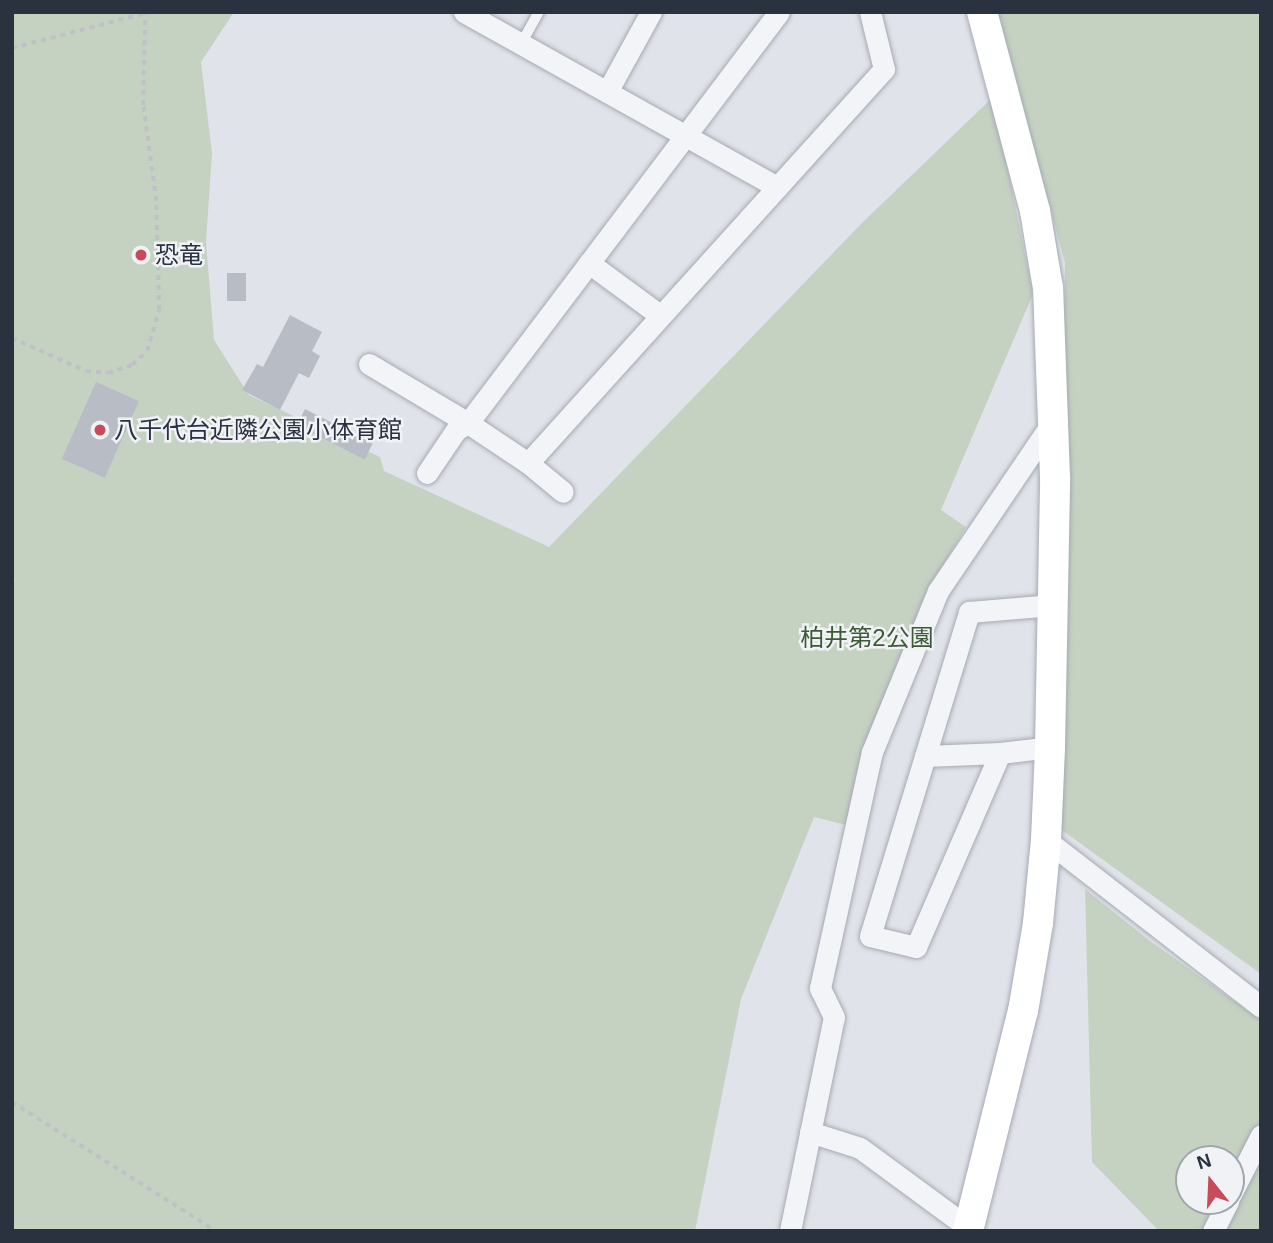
<!DOCTYPE html>
<html>
<head>
<meta charset="utf-8">
<style>
	body { margin:0 }
	#map { position:relative; width:1273px; height:1243px; overflow:hidden; background:#e0e3e9; font-family:Helvetica,"Noto Sans JP",sans-serif }
	div>[style] { position:absolute }
	[style*='--x'] { left:calc(var(--x)*1px); top:calc(var(--y)*1px); width:calc(var(--w)*1px); rotate:calc(var(--a)*1deg) }
	.green>* { inset:0; background:#c5d2c2 }
	.building>* { inset:0; background:#b8bcc5; transform-origin:0 0 }
	.path>* { height:3.5px; margin-top:-1.75px; transform-origin:0; background:repeating-linear-gradient(90deg,#bfc1c7 0 5px,transparent 0 10px) }
	.roads { filter:drop-shadow(0 0 2px #a6aab3) drop-shadow(0 0 2px #a6aab3) }
	.lane>* { height:10px; margin:-5px; padding:0 5px; transform-origin:5px; border-radius:5px; background:#f3f4f7 }
	.street>* { height:21px; margin:-10.5px; padding:0 10.5px; transform-origin:10.5px; border-radius:10.5px; background:#f3f4f7 }
	.secondary>* { height:30px; margin:-15px; padding:0 15px; transform-origin:15px; border-radius:15px; background:#fff }
	.dots>* { width:19px; height:19px; translate:-50% -50%; box-sizing:border-box; border:4px solid #f0f2f6; border-radius:50% }
	span { translate:-50% -50%; white-space:nowrap; text-align:center; line-height:1.15; -webkit-text-stroke:5px #f0f2f6; paint-order:stroke }
	.poi-label { font-size:24px; color:#2a313f }
	.left { translate:0 -50%; text-align:left }
	.park-label { font-size:24px; color:#3d5a37 }
	.frame { position:absolute; inset:0; border:14px solid #2a313f; pointer-events:none }
	.north { position:absolute; left:1175px; top:1145px; width:70px; height:70px; box-sizing:border-box; background:#f0f2f6; border:2px solid #a1a5ad; border-radius:50%; rotate:342deg; font-size:19px; font-weight:700; line-height:28px; text-align:center; color:#2a313f }
	.north::after { content:''; display:block; margin:auto; width:24px; height:32px; background:#c84b59; clip-path:polygon(50% 0,100% 100%,50% 72%,0 100%) }
</style>
</head>
<body>
<div id="map">
	<div class="green">
		<i style="clip-path:polygon(12px 12px,234px 12px,201px 62px,212px 153px,206px 242px,214px 340px,249px 395px,380px 457px,384px 471px,549px 547px,862px 223px,993px 97px,1033px 294px,941px 510px,966px 527px,924px 597px,867px 743px,850px 826px,814px 817px,741px 999px,695px 1231px,12px 1231px,12px 584px,16px 579px,12px 582px)"></i>
		<i style="clip-path:polygon(998px 12px,1261px 12px,1261px 974px,1059px 828px,1065px 263px)"></i>
		<i style="clip-path:polygon(evenodd,1085px 889px,1150px 941px,1261px 1020px,1261px 1231px,1159px 1231px,1092px 1162px,1085px 889px,1189px 1159px,1231px 1159px,1231px 1201px,1189px 1201px,1189px 1159px)"></i>
	</div>
	<div class="building">
		<i style="left:227px;top:273px;width:19px;height:28px"></i>
		<i style="clip-path:polygon(290px 315px,322px 332px,312px 351px,320px 356px,309px 378px,299px 373px,280px 410px,242px 390px,257px 364px,263px 367px)"></i>
		<i style="left:96px;top:382px;width:47px;height:84px;rotate:24deg"></i>
		<i style="left:305px;top:409px;width:76px;height:18px;rotate:27deg"></i>
	</div>
	<div class="path">
		<i style="--x:12;--y:48;--w:138;--a:-14.7"></i>
		<i style="--x:12;--y:338;--w:81;--a:24"></i>
		<i style="--x:86;--y:371;--w:22;--a:5"></i>
		<i style="--x:108;--y:373;--w:25;--a:-18"></i>
		<i style="--x:132;--y:365;--w:21;--a:-43"></i>
		<i style="--x:147;--y:351;--w:43;--a:-73.7"></i>
		<i style="--x:159;--y:310;--w:109;--a:-91.6"></i>
		<i style="--x:156;--y:201;--w:97;--a:-97.7"></i>
		<i style="--x:143;--y:105;--w:93;--a:-88.8"></i>
		<i style="--x:12;--y:1102;--w:241;--a:32.3"></i>
	</div>
	<div class="roads">
		<div class="lane">
			<i style="--x:521;--y:44;--w:37;--a:-61"></i>
		</div>
		<div class="street">
			<i style="--x:464;--y:12;--w:359;--a:29.2"></i>
			<i style="--x:607;--y:92;--w:91;--a:-61.2"></i>
			<i style="--x:589;--y:263;--w:89;--a:36.4"></i>
			<i style="--x:369;--y:364;--w:115;--a:30.8"></i>
			<i style="--x:468;--y:423;--w:72;--a:33.7"></i>
			<i style="--x:528;--y:463;--w:45;--a:39.6"></i>
			<i style="--x:528;--y:463;--w:531;--a:-47.9"></i>
			<i style="--x:884;--y:69;--w:59;--a:-103.8"></i>
			<i style="--x:427;--y:473;--w:52;--a:-56"></i>
			<i style="--x:456;--y:430;--w:14;--a:-30"></i>
			<i style="--x:468;--y:423;--w:515;--a:-52.89"></i>
			<i style="--x:1000;--y:753;--w:50;--a:-6.8"></i>
			<i style="--x:925;--y:756;--w:75;--a:-2.3"></i>
			<i style="--x:1000;--y:753;--w:211;--a:113.4"></i>
			<i style="--x:916;--y:947;--w:47;--a:-166.6"></i>
			<i style="--x:870;--y:936;--w:339;--a:-73"></i>
			<i style="--x:969;--y:612;--w:84;--a:-4.8"></i>
			<i style="--x:1046;--y:840;--w:272;--a:37.8"></i>
			<i style="--x:810;--y:1132;--w:52;--a:17.7"></i>
			<i style="--x:860;--y:1148;--w:135;--a:36.3"></i>
			<i style="--x:1231;--y:1194;--w:66;--a:-63"></i>
			<i style="--x:790;--y:1231;--w:218;--a:-78.4"></i>
			<i style="--x:834;--y:1017;--w:32;--a:-116"></i>
			<i style="--x:820;--y:988;--w:242;--a:-77.6"></i>
			<i style="--x:872;--y:752;--w:174;--a:-67.7"></i>
			<i style="--x:938;--y:591;--w:205;--a:-55.9"></i>
			<i style="--x:1213;--y:1231;--w:34;--a:-63"></i>
		</div>
		<div class="secondary">
			<i style="--x:968;--y:1231;--w:227;--a:-76"></i>
			<i style="--x:1023;--y:1011;--w:89;--a:-80.3"></i>
			<i style="--x:1038;--y:923;--w:83;--a:-84.5"></i>
			<i style="--x:1046;--y:840;--w:93;--a:-87.5"></i>
			<i style="--x:1050;--y:747;--w:270;--a:-88.9"></i>
			<i style="--x:1055;--y:477;--w:189;--a:-92.1"></i>
			<i style="--x:1048;--y:288;--w:78;--a:-99.6"></i>
			<i style="--x:1035;--y:211;--w:206;--a:-104.9"></i>
		</div>
	</div>
	<div class="dots">
		<i style="left:141px;top:255px;background:#c84b59"></i>
		<i style="left:100px;top:430px;background:#c84b59"></i>
	</div>
	<div class="poi-label">
		<span class="left" style="left:155px;top:255px">恐竜</span>
		<span class="left" style="left:114px;top:430px">八千代台近隣公園小体育館</span>
	</div>
	<div class="park-label">
		<span style="left:867px;top:638px">柏井第2公園</span>
	</div>
	<div class="frame"></div>
	<div class="north">N</div>
</div>
</body>
</html>
